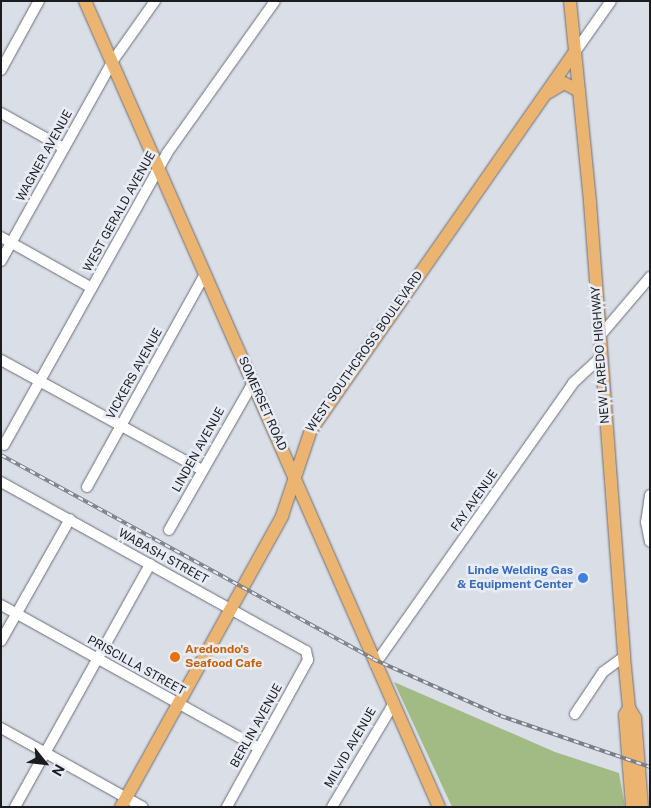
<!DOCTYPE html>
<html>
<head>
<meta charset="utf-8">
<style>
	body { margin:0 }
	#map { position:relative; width:651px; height:808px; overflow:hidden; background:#dadee7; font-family:"Public Sans",sans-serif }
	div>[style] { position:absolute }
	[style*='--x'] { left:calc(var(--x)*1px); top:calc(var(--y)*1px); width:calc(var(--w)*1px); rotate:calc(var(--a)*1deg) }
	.green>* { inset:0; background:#a2bb84 }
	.roads { filter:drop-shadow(0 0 1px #6a6e75) drop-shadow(0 0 1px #6a6e75) }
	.minor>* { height:10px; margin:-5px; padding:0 5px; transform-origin:5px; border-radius:5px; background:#fff }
	.major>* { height:12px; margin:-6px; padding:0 6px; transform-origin:6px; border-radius:6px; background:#ecb471 }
	.rail>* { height:4px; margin-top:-2px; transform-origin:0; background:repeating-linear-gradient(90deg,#e8ecf5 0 5.5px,#7d7f86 0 11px); box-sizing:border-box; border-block:1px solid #7d7f86 }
	.dots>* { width:14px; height:14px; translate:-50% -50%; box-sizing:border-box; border:2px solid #e8ecf5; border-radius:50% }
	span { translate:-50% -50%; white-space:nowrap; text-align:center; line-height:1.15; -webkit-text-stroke:5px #e8ecf5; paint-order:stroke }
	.street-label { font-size:12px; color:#1b1c20 }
	.shop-label { font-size:12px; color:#366cbe; font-weight:700 }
	.right { translate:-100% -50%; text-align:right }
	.food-label { font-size:12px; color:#c56008; font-weight:700 }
	.left { translate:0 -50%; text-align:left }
	.frame { position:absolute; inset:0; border:2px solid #1b1c20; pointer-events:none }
	.north { position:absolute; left:20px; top:738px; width:50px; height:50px; -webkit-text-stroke:4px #e8ecf5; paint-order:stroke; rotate:119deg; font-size:14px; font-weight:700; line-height:20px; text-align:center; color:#1b1c20 }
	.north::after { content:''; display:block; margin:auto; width:18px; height:22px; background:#1b1c20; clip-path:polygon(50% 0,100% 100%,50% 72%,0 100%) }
</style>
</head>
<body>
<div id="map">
	<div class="green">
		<i style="clip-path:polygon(394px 682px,555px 752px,619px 773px,625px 807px,452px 807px)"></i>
	</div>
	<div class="roads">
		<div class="minor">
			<i style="--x:575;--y:52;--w:62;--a:-54.8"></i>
			<i style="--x:1;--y:70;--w:79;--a:-61.2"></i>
			<i style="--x:1;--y:113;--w:72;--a:29.1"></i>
			<i style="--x:1;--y:237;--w:104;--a:29.3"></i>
			<i style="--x:1;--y:261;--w:228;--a:-60.8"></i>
			<i style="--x:112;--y:62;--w:75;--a:-54.8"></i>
			<i style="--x:599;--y:337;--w:79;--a:-49.6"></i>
			<i style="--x:1;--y:360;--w:229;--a:28.7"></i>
			<i style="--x:4;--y:445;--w:334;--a:-60.8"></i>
			<i style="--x:167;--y:153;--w:186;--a:-54.6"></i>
			<i style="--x:1;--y:482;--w:349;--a:29"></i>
			<i style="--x:306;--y:651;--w:9;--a:77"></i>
			<i style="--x:308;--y:660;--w:168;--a:118.9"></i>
			<i style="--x:87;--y:487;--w:244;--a:-61"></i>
			<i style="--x:650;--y:495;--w:27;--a:98"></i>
			<i style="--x:646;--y:522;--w:20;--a:79"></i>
			<i style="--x:169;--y:530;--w:169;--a:-60.3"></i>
			<i style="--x:1;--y:605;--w:295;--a:29"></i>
			<i style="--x:1;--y:641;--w:140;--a:-60.5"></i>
			<i style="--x:375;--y:664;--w:344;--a:-54.8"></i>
			<i style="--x:573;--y:383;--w:38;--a:-43"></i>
			<i style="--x:575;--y:714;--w:50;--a:-56.3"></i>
			<i style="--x:603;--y:672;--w:26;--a:-36"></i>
			<i style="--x:1;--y:728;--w:162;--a:29.1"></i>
			<i style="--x:15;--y:807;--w:278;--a:-60.9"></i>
			<i style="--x:332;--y:807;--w:121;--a:-59.2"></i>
		</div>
		<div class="major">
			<i style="--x:85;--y:1;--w:880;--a:66.29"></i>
			<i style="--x:570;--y:1;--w:202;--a:84.3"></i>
			<i style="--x:590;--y:202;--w:456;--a:85.7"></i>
			<i style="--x:624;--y:657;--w:51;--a:84.4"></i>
			<i style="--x:629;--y:708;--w:12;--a:59"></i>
			<i style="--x:635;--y:718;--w:89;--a:85.5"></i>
			<i style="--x:549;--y:92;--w:17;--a:-31"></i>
			<i style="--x:564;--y:83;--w:17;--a:28"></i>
			<i style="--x:629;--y:708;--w:8;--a:120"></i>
			<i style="--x:625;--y:715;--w:92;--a:85.6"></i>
			<i style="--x:121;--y:807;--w:333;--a:-61"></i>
			<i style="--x:282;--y:516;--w:91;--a:-71.4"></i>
			<i style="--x:311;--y:430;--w:461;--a:-55.1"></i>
		</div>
	</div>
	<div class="rail">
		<i style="--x:1;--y:455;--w:424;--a:28.7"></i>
		<i style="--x:373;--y:659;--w:140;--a:24"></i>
		<i style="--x:501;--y:716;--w:157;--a:18.9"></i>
	</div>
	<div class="dots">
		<i style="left:583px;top:578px;background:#3f7fe0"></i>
		<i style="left:175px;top:657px;background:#e8710a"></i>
	</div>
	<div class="street-label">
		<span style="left:45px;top:156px;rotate:-61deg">WAGNER AVENUE</span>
		<span style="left:120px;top:212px;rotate:-61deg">WEST GERALD AVENUE</span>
		<span style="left:365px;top:352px;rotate:-55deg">WEST SOUTHCROSS BOULEVARD</span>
		<span style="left:601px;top:355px;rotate:-94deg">NEW LAREDO HIGHWAY</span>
		<span style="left:135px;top:374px;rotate:-61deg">VICKERS AVENUE</span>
		<span style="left:262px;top:404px;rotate:66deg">SOMERSET ROAD</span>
		<span style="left:199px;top:450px;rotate:-61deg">LINDEN AVENUE</span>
		<span style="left:475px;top:501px;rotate:-55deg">FAY AVENUE</span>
		<span style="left:163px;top:557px;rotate:29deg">WABASH STREET</span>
		<span style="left:136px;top:666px;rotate:29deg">PRISCILLA STREET</span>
		<span style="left:257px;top:726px;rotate:-61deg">BERLIN AVENUE</span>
		<span style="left:351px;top:748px;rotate:-60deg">MILVID AVENUE</span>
	</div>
	<div class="shop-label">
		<span class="right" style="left:573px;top:578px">Linde Welding Gas<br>&amp; Equipment Center</span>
	</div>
	<div class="food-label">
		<span class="left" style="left:185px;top:657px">Aredondo's<br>Seafood Cafe</span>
	</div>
	<div class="frame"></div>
	<div class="north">N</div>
</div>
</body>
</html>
